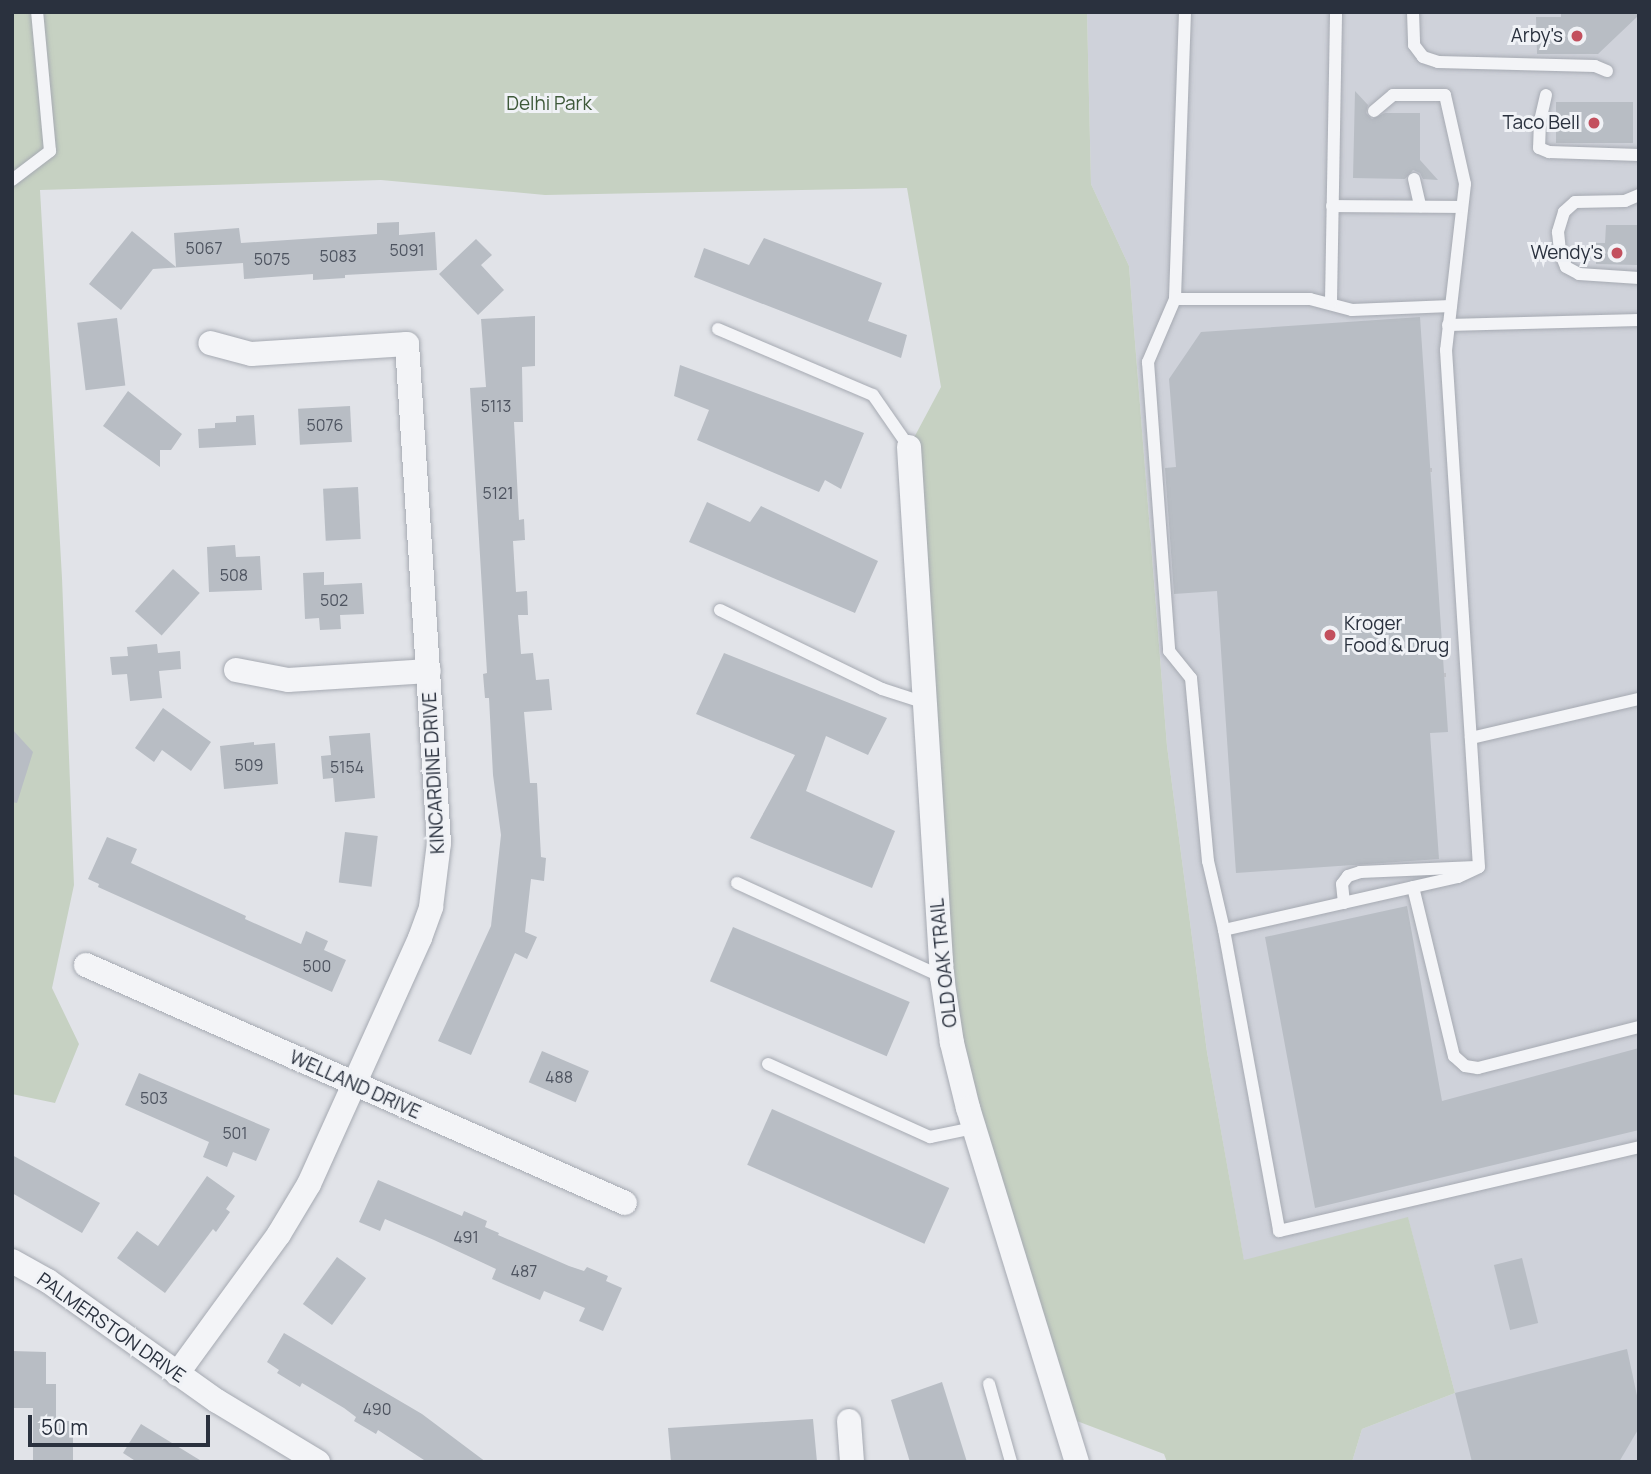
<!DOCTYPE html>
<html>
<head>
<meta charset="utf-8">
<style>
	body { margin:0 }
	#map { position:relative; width:1651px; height:1474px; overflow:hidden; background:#e1e3e8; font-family:Manrope,sans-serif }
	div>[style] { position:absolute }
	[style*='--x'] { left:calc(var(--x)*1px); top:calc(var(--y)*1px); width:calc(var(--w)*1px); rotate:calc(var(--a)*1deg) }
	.built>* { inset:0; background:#cfd2da }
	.green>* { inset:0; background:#c6d1c2 }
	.building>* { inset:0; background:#b8bdc4; transform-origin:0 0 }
	.path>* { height:4.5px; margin-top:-2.25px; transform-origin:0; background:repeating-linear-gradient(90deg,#bfc1c7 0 5px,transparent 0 10px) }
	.roads { filter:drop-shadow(0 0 2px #a6aab2) drop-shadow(0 0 2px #a6aab2) }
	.lane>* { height:12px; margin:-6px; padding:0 6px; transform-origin:6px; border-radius:6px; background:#f3f4f7 }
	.street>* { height:24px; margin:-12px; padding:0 12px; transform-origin:12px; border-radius:12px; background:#f3f4f7 }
	.dots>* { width:19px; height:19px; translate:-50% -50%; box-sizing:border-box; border:4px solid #f0f2f6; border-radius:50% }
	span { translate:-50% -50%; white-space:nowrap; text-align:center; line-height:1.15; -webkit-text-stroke:6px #f0f2f6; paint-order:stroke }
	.number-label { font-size:16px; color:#4e5460 }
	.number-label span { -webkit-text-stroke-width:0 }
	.poi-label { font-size:19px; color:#2a313e }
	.right { translate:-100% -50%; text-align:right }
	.left { translate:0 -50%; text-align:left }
	.park-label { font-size:19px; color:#3e5939 }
	.street-label { font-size:19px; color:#2a313e }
	.frame { position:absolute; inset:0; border:14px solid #2a313e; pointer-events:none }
	.scale { position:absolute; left:28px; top:1415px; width:182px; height:32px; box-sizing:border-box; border:4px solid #2a313e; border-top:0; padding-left:9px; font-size:21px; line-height:24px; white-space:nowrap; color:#2a313e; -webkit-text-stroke:5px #f0f2f6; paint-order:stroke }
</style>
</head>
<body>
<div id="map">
	<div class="built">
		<i style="clip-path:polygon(1087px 12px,1639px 12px,1639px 1462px,1352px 1462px,1362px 1429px,1455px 1393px,1408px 1218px,1244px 1261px,1207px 1052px,1167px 746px,1129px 266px,1091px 184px)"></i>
	</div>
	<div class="green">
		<i style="clip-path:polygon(12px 12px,1087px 12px,1091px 184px,1129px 266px,1167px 746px,1207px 1052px,1244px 1260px,1408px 1217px,1455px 1393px,1362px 1429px,1352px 1462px,1167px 1462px,1164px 1454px,1061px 1415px,952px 1043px,909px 447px,941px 387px,907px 188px,545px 195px,381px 180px,40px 190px,62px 578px,74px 885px,52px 988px,79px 1044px,55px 1103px,12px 1094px)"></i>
	</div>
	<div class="building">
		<i style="clip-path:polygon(1561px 12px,1639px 12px,1639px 15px,1598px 54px,1537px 54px,1536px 17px,1561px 17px)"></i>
		<i style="clip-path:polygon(1355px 91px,1368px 105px,1366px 113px,1372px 119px,1385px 113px,1420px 113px,1420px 160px,1438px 180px,1423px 179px,1420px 173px,1413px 170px,1405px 179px,1353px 178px)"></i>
		<i style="left:1556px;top:102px;width:77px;height:41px"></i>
		<i style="clip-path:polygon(399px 222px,399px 235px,435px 232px,437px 270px,345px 275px,345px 278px,313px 280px,313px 274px,244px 279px,243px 263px,153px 269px,121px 310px,89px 284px,132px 231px,176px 267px,174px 233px,239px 228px,241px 243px,377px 234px,377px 223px)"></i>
		<i style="clip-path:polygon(1606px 225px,1639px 225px,1639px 265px,1596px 264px,1596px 243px,1605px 243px)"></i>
		<i style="clip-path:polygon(764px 238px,882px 283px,868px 321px,907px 335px,901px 358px,694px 277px,704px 248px,749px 265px)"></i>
		<i style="clip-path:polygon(476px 239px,492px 255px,481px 265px,504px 290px,478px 315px,439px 274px)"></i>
		<i style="clip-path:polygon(535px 316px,535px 366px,522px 367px,523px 422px,514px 422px,519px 520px,524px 519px,525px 540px,513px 541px,516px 592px,527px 591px,528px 615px,518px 615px,521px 654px,533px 653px,536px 680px,549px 679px,552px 710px,524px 712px,530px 783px,537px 783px,541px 857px,546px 858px,544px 881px,531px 879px,525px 932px,537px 937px,527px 959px,515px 953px,471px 1055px,438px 1041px,491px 926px,501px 835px,493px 775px,489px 698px,485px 698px,483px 674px,487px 673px,470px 388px,486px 387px,481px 319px)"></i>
		<i style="clip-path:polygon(1420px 317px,1448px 732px,1430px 733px,1439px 859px,1236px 873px,1217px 591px,1174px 594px,1165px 468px,1176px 467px,1169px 379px,1201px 332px)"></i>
		<i style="left:117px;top:318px;width:68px;height:40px;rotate:83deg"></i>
		<i style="clip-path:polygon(680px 365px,864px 433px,841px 489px,825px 480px,819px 492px,697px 440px,709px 410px,674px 396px)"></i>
		<i style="clip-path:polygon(128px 391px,182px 434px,171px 450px,160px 450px,160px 467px,103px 426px)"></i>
		<i style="left:350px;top:406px;width:36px;height:52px;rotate:87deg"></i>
		<i style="clip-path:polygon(254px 415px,256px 445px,199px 448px,198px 429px,215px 428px,215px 423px,236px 422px,236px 416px)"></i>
		<i style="left:358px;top:487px;width:52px;height:35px;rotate:87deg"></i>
		<i style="clip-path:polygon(707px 502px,750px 522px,761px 506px,878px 561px,855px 613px,689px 542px)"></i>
		<i style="clip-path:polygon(235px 545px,236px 557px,260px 556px,262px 590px,209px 592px,207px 547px)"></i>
		<i style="left:173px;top:569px;width:36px;height:57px;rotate:42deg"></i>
		<i style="clip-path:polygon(324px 572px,324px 585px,362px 583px,364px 614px,340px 615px,341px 629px,320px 630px,319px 618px,305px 619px,303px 573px)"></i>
		<i style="clip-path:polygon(157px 644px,158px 653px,180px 651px,181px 669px,159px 671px,162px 698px,130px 701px,127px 674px,112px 675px,110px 657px,128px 656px,127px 647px)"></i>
		<i style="clip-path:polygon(724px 653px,887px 718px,868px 755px,826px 736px,806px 791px,895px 831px,872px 888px,750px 838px,795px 755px,696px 714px)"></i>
		<i style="clip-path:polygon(163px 708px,211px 742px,191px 771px,162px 750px,154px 762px,135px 748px)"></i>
		<i style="clip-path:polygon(12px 729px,33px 752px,17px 803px,12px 802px)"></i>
		<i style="clip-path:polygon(370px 733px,375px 798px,335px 802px,333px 778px,323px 779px,321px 756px,331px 755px,329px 736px)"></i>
		<i style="clip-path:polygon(254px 742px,254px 745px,275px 743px,278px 784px,224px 789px,220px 746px)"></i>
		<i style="left:345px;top:832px;width:33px;height:51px;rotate:7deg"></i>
		<i style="clip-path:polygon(107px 837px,137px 849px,131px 863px,246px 916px,245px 919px,301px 944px,306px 931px,328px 941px,324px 950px,346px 960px,332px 992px,98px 887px,99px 884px,88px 879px)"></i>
		<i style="clip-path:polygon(1407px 906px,1442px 1101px,1639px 1048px,1639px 1130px,1315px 1208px,1265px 937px)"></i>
		<i style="left:733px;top:927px;width:192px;height:59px;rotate:23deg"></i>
		<i style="left:542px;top:1051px;width:51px;height:34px;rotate:23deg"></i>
		<i style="clip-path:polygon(139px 1073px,270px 1129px,256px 1161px,233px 1152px,227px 1167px,203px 1157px,209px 1142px,125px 1105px)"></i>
		<i style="left:772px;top:1109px;width:194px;height:61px;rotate:24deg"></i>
		<i style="clip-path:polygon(12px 1155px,100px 1203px,82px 1233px,12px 1193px)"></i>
		<i style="clip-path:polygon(207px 1176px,235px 1196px,226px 1209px,230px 1212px,216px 1232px,213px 1229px,165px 1293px,117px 1258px,137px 1231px,158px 1246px)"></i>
		<i style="clip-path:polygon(378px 1180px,462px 1216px,464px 1211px,487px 1221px,485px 1227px,499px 1233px,498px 1235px,569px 1266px,584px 1271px,587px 1267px,608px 1276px,606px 1281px,622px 1288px,603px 1331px,579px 1321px,585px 1308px,544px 1291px,540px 1300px,492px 1279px,496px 1269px,434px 1240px,385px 1219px,380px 1231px,359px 1222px)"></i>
		<i style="left:337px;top:1257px;width:36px;height:58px;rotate:36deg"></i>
		<i style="left:1522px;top:1258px;width:67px;height:29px;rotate:76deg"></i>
		<i style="clip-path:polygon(284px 1333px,422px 1414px,486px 1462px,427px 1462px,378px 1430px,376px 1434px,354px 1421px,356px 1417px,344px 1408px,302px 1383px,300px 1387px,277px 1373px,279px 1370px,267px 1362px)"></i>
		<i style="clip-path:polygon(1627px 1349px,1639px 1405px,1639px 1428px,1619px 1462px,1472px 1462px,1455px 1393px)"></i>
		<i style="clip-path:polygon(12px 1351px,46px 1352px,46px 1384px,56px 1384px,56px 1421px,73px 1421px,73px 1462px,33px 1462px,33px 1408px,12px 1408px)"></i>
		<i style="clip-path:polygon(942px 1382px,967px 1462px,910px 1462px,891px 1400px)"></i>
		<i style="clip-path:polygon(813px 1419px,817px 1462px,671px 1462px,668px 1428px)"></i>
		<i style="clip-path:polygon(141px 1424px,203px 1462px,137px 1462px,123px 1453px)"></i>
	</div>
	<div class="path">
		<i style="--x:1430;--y:470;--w:2;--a:0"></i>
		<i style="--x:1444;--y:675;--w:2;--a:0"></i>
	</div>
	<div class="roads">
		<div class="lane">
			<i style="--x:1185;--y:12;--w:287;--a:92"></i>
			<i style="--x:1175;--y:299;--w:69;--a:113.2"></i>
			<i style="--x:1148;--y:362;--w:290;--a:85.8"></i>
			<i style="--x:1169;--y:651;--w:35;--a:51"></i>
			<i style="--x:1191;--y:678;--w:184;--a:84.7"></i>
			<i style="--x:1208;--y:861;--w:71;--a:76.9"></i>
			<i style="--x:1224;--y:930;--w:306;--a:79.6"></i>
			<i style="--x:1279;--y:1231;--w:370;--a:-13.1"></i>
			<i style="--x:1413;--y:12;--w:33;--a:88"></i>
			<i style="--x:1414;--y:45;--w:15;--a:53"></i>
			<i style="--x:1423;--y:57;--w:16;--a:18"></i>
			<i style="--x:1438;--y:62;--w:157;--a:1.5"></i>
			<i style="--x:1595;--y:66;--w:13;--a:23"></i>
			<i style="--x:1546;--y:95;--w:27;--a:103"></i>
			<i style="--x:1540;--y:121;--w:27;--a:92"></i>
			<i style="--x:1539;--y:148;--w:11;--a:22"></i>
			<i style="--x:1549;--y:152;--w:90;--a:1.9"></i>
			<i style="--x:1374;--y:111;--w:25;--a:-40"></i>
			<i style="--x:1393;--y:95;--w:52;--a:0"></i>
			<i style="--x:1445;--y:95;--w:91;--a:77.3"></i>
			<i style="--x:1465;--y:184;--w:167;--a:96.5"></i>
			<i style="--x:1446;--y:350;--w:518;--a:86.35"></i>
			<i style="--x:1414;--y:179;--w:28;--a:77"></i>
			<i style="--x:12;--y:180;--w:48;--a:-37.3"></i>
			<i style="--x:50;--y:151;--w:140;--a:-95.3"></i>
			<i style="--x:1639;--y:195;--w:15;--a:157"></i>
			<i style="--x:1625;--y:201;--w:50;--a:178.9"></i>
			<i style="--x:1575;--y:202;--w:15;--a:138"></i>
			<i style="--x:1564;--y:212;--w:21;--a:107"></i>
			<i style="--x:1558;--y:232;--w:20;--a:84"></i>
			<i style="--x:1560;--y:252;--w:16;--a:68"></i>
			<i style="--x:1566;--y:267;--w:15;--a:28"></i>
			<i style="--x:1579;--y:274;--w:60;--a:3.8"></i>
			<i style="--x:1332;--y:206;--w:130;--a:0.4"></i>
			<i style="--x:1175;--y:299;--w:135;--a:0"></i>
			<i style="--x:1310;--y:299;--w:43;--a:14.7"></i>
			<i style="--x:1352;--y:310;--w:99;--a:-2.3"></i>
			<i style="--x:1331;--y:302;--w:290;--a:-89"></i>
			<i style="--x:1448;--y:325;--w:191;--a:-1.5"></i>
			<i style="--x:718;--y:329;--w:168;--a:23.1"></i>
			<i style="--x:873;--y:395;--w:63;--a:55.3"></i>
			<i style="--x:720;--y:610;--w:180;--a:26"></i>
			<i style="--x:882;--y:689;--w:45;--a:18"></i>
			<i style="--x:1471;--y:738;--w:172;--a:-13.1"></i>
			<i style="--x:737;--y:883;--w:226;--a:24.6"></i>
			<i style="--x:1413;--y:887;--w:174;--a:76.4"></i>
			<i style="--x:1454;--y:1056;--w:15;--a:42"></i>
			<i style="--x:1465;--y:1066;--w:13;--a:9"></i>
			<i style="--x:1478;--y:1068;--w:166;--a:-14.3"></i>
			<i style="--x:1344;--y:903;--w:19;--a:-96"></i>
			<i style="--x:1342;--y:884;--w:10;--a:-53"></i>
			<i style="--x:1348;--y:876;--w:13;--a:-18"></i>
			<i style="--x:1360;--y:872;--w:116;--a:-2.5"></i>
			<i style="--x:1224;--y:930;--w:240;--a:-12.8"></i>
			<i style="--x:1458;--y:877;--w:23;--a:-25"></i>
			<i style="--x:768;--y:1064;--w:178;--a:24.3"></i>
			<i style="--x:930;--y:1137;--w:45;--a:-11.6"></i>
			<i style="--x:989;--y:1384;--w:81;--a:74.2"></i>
		</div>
		<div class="street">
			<i style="--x:909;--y:447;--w:531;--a:86.44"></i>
			<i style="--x:942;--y:977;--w:67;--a:81.4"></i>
			<i style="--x:952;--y:1043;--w:67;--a:76.2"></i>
			<i style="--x:968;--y:1108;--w:370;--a:72.9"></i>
			<i style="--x:236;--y:670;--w:53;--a:10.9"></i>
			<i style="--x:288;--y:680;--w:141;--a:-3.7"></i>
			<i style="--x:86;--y:965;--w:589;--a:23.82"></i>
			<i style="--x:12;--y:1261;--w:41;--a:29.1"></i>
			<i style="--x:48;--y:1281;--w:207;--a:35.4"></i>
			<i style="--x:217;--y:1401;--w:118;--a:31.1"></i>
			<i style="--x:177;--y:1374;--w:173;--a:-53.9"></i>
			<i style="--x:279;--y:1234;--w:58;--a:-59"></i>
			<i style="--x:309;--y:1184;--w:270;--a:-65.7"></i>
			<i style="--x:420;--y:938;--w:33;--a:-70"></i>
			<i style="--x:431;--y:907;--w:64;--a:-82.9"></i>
			<i style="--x:439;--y:843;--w:500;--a:-93.67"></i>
			<i style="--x:407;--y:344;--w:156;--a:176.3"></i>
			<i style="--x:251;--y:354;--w:42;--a:-165"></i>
			<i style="--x:849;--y:1421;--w:41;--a:85.8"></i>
		</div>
	</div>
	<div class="dots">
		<i style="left:1577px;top:36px;background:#c3505e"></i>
		<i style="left:1594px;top:123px;background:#c3505e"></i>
		<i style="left:1617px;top:253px;background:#c3505e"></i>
		<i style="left:1330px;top:635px;background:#c3505e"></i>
	</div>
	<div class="number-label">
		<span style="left:204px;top:248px">5067</span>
		<span style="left:407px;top:250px">5091</span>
		<span style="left:338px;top:256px">5083</span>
		<span style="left:272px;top:259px">5075</span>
		<span style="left:496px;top:406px">5113</span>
		<span style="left:325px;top:425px">5076</span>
		<span style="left:498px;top:493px">5121</span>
		<span style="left:234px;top:575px">508</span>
		<span style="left:334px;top:600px">502</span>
		<span style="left:249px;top:765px">509</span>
		<span style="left:347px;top:767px">5154</span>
		<span style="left:317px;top:966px">500</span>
		<span style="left:559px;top:1077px">488</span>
		<span style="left:154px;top:1098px">503</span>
		<span style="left:235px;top:1133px">501</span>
		<span style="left:466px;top:1237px">491</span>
		<span style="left:524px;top:1271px">487</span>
		<span style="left:377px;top:1409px">490</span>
	</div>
	<div class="poi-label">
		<span class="right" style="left:1563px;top:36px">Arby's</span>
		<span class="right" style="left:1580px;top:123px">Taco Bell</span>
		<span class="right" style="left:1603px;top:253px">Wendy's</span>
		<span class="left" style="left:1344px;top:635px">Kroger<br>Food &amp; Drug</span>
	</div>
	<div class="park-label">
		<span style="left:549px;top:104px">Delhi Park</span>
	</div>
	<div class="street-label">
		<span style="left:434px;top:773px;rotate:-93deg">KINCARDINE DRIVE</span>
		<span style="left:944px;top:963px;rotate:-96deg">OLD OAK TRAIL</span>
		<span style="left:355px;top:1085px;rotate:24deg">WELLAND DRIVE</span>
		<span style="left:111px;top:1328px;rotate:35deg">PALMERSTON DRIVE</span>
	</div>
	<div class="frame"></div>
	<div class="scale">50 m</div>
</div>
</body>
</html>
